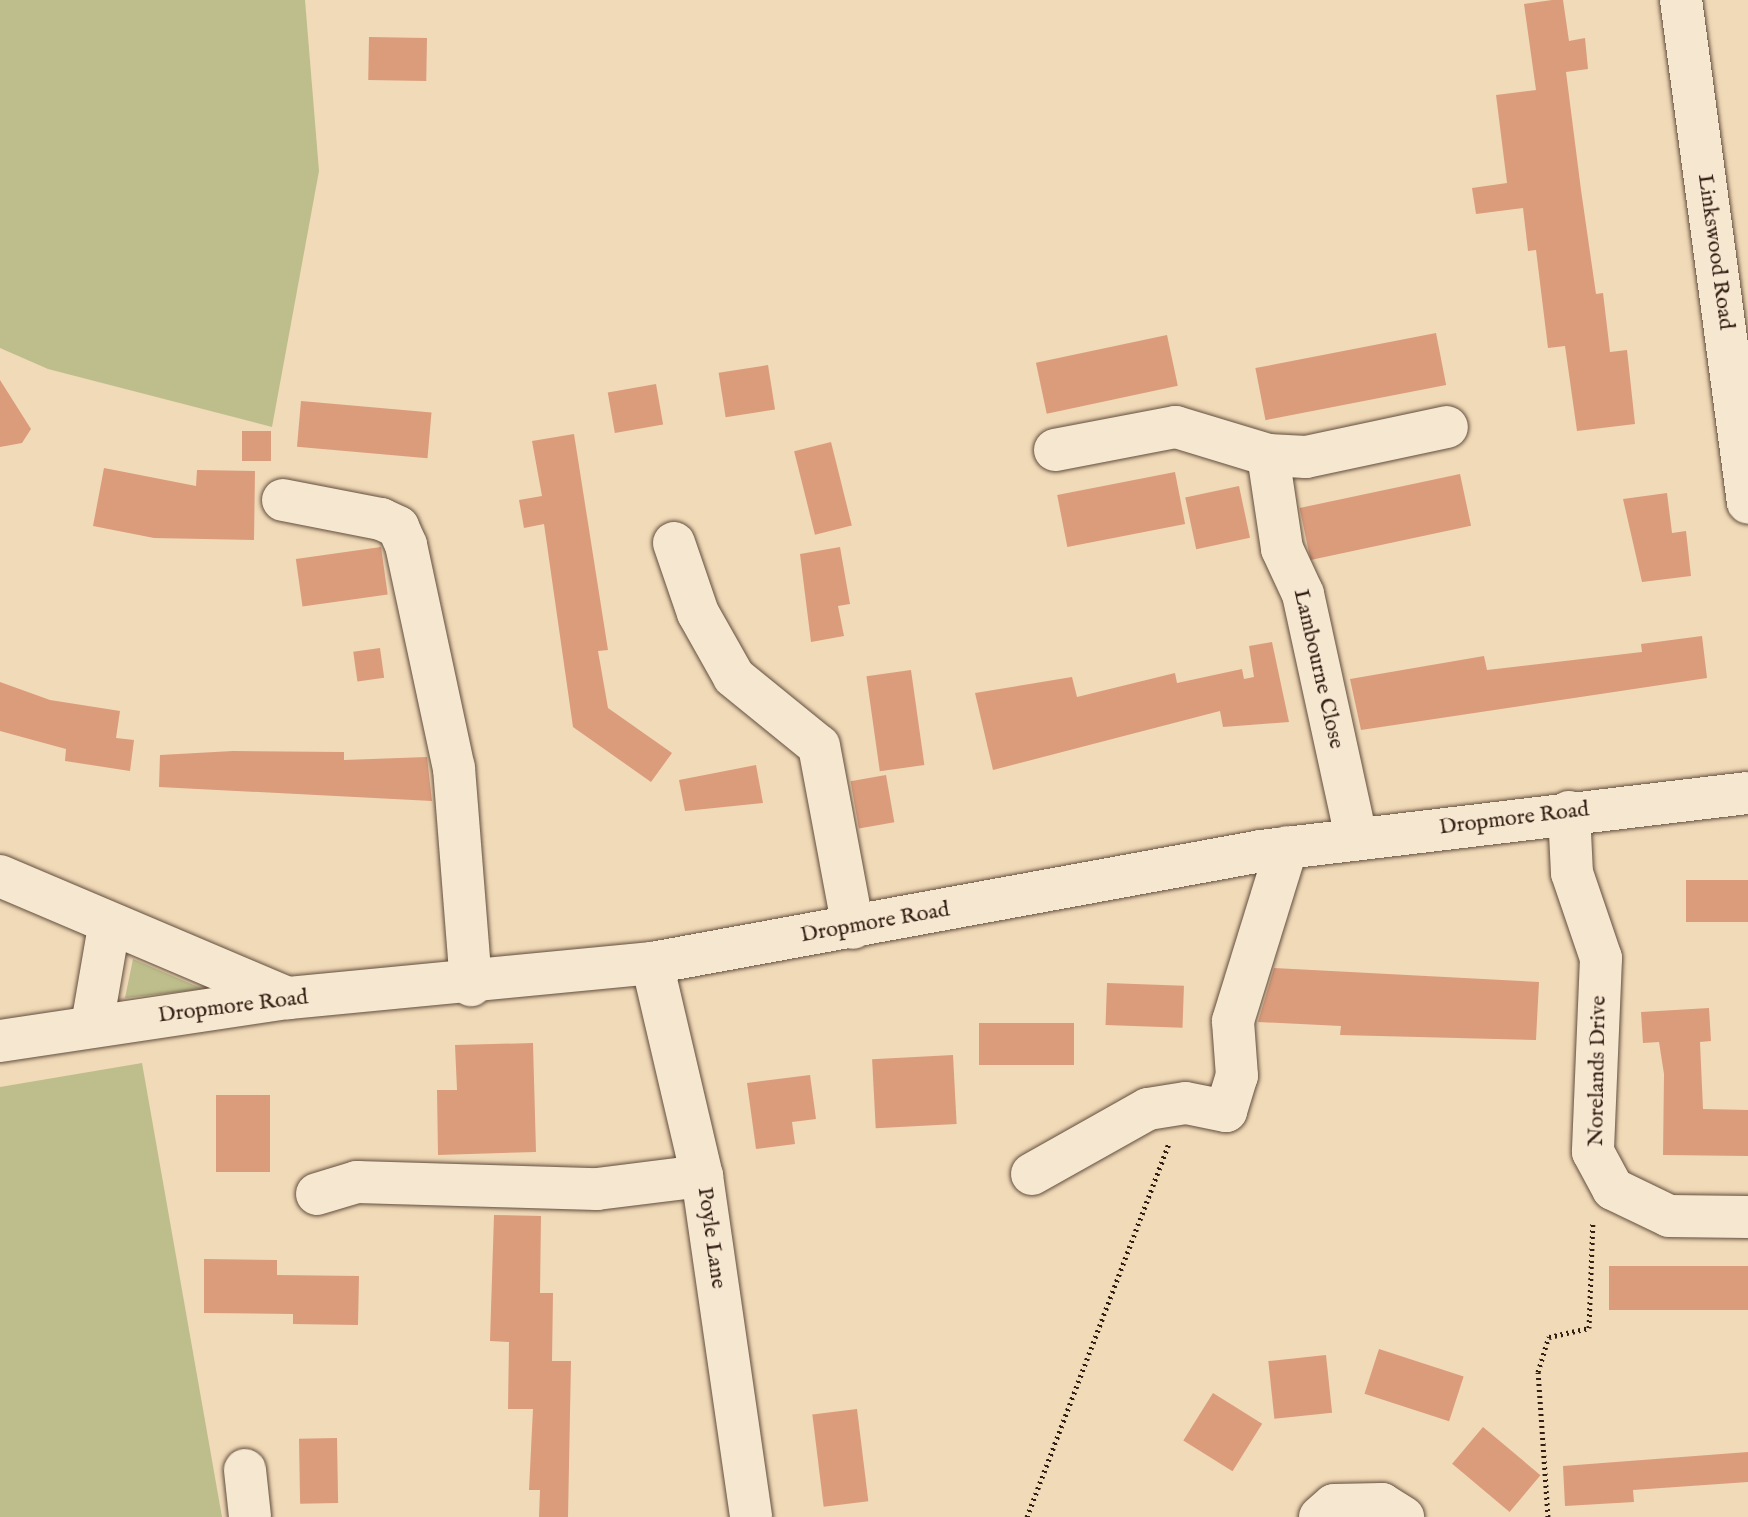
<!DOCTYPE html>
<html>
<head>
<meta charset="utf-8">
<style>
	body { margin:0 }
	#map { position:relative; width:1748px; height:1517px; overflow:hidden; background:#f1dab8; font-family:"IM FELL English",serif }
	div>[style] { position:absolute }
	[style*='--x'] { left:calc(var(--x)*1px); top:calc(var(--y)*1px); width:calc(var(--w)*1px); rotate:calc(var(--a)*1deg) }
	.green>* { inset:0; background:#bebe8c }
	.building>* { inset:0; background:#db9c7c; transform-origin:0 0 }
	.path>* { height:5px; margin-top:-2.5px; transform-origin:0; background:repeating-linear-gradient(90deg,#331f14 0 2px,transparent 0 6px) }
	.roads { filter:drop-shadow(0 0 2px #624e3d) drop-shadow(0 0 2px #624e3d) }
	.minor>* { height:42px; margin:-21px; padding:0 21px; transform-origin:21px; border-radius:21px; background:#f6e7d1 }
	span { translate:-50% -50%; white-space:nowrap; text-align:center; line-height:1.15; -webkit-text-stroke:6px #f6e7d1; paint-order:stroke }
	.street-label { font-size:22px; color:#331f14 }
</style>
</head>
<body>
<div id="map">
	<div class="green">
		<i style="clip-path:polygon(0 0,305px 0,319px 171px,272px 427px,48px 369px,0 348px)"></i>
		<i style="clip-path:polygon(133px 959px,203px 989px,125px 998px)"></i>
		<i style="clip-path:polygon(142px 1063px,222px 1517px,0 1517px,0 1087px)"></i>
	</div>
	<div class="building">
		<i style="clip-path:polygon(1552px 0,1563px 0,1569px 41px,1585px 38px,1588px 69px,1566px 72px,1581px 190px,1596px 294px,1603px 293px,1610px 352px,1627px 350px,1635px 424px,1577px 431px,1565px 346px,1548px 348px,1536px 250px,1528px 251px,1523px 208px,1476px 214px,1472px 188px,1507px 183px,1496px 95px,1536px 90px,1524px 4px)"></i>
		<i style="left:369px;top:37px;width:58px;height:43px;rotate:1deg"></i>
		<i style="left:1436px;top:333px;width:53px;height:184px;rotate:79deg"></i>
		<i style="left:1167px;top:335px;width:52px;height:134px;rotate:78deg"></i>
		<i style="left:768px;top:365px;width:45px;height:50px;rotate:81deg"></i>
		<i style="clip-path:polygon(0 380px,31px 429px,22px 443px,0 447px)"></i>
		<i style="left:656px;top:384px;width:41px;height:49px;rotate:80deg"></i>
		<i style="left:301px;top:401px;width:131px;height:46px;rotate:5deg"></i>
		<i style="left:242px;top:431px;width:29px;height:30px"></i>
		<i style="clip-path:polygon(574px 434px,608px 650px,598px 651px,608px 708px,672px 753px,651px 782px,573px 727px,544px 524px,524px 528px,519px 500px,542px 496px,532px 441px)"></i>
		<i style="left:831px;top:442px;width:86px;height:38px;rotate:76deg"></i>
		<i style="clip-path:polygon(104px 468px,196px 486px,197px 470px,255px 471px,254px 540px,154px 538px,93px 526px)"></i>
		<i style="left:1175px;top:472px;width:53px;height:120px;rotate:79deg"></i>
		<i style="left:1460px;top:474px;width:53px;height:164px;rotate:78deg"></i>
		<i style="left:1239px;top:486px;width:53px;height:55px;rotate:78deg"></i>
		<i style="clip-path:polygon(1667px 493px,1672px 533px,1686px 531px,1691px 576px,1642px 582px,1623px 499px)"></i>
		<i style="left:381px;top:547px;width:48px;height:86px;rotate:82deg"></i>
		<i style="clip-path:polygon(840px 547px,850px 604px,838px 606px,844px 636px,811px 642px,800px 554px)"></i>
		<i style="clip-path:polygon(1702px 636px,1707px 678px,1361px 730px,1350px 679px,1484px 656px,1487px 670px,1642px 652px,1641px 644px)"></i>
		<i style="clip-path:polygon(1272px 642px,1289px 722px,1223px 727px,1220px 711px,993px 770px,975px 693px,1072px 677px,1077px 697px,1175px 673px,1177px 683px,1242px 669px,1244px 679px,1254px 677px,1249px 646px)"></i>
		<i style="left:380px;top:648px;width:30px;height:27px;rotate:82deg"></i>
		<i style="left:911px;top:670px;width:96px;height:45px;rotate:82deg"></i>
		<i style="clip-path:polygon(0 682px,50px 700px,120px 711px,116px 738px,134px 740px,130px 771px,65px 761px,66px 749px,0 731px)"></i>
		<i style="clip-path:polygon(233px 751px,344px 752px,344px 760px,427px 757px,432px 801px,159px 787px,160px 755px)"></i>
		<i style="clip-path:polygon(756px 765px,763px 803px,685px 811px,679px 780px)"></i>
		<i style="left:886px;top:775px;width:48px;height:36px;rotate:80deg"></i>
		<i style="left:1748px;top:880px;width:42px;height:62px;rotate:90deg"></i>
		<i style="clip-path:polygon(1274px 968px,1539px 982px,1536px 1040px,1340px 1035px,1341px 1026px,1258px 1022px)"></i>
		<i style="left:1107px;top:983px;width:77px;height:42px;rotate:2deg"></i>
		<i style="clip-path:polygon(1709px 1008px,1711px 1041px,1700px 1042px,1703px 1109px,1748px 1110px,1748px 1156px,1663px 1155px,1664px 1074px,1659px 1042px,1643px 1043px,1641px 1012px)"></i>
		<i style="left:979px;top:1023px;width:95px;height:42px"></i>
		<i style="clip-path:polygon(533px 1043px,536px 1152px,438px 1155px,437px 1090px,457px 1090px,455px 1045px)"></i>
		<i style="left:953px;top:1055px;width:69px;height:81px;rotate:87deg"></i>
		<i style="clip-path:polygon(810px 1075px,816px 1119px,792px 1122px,795px 1144px,756px 1149px,747px 1083px)"></i>
		<i style="left:216px;top:1095px;width:54px;height:77px"></i>
		<i style="clip-path:polygon(494px 1215px,541px 1216px,540px 1293px,553px 1293px,552px 1361px,571px 1361px,568px 1517px,539px 1517px,540px 1490px,529px 1490px,533px 1409px,508px 1409px,509px 1342px,490px 1341px)"></i>
		<i style="clip-path:polygon(204px 1259px,277px 1260px,277px 1275px,359px 1276px,358px 1325px,293px 1324px,293px 1314px,204px 1313px)"></i>
		<i style="left:1609px;top:1266px;width:139px;height:44px"></i>
		<i style="left:1379px;top:1349px;width:89px;height:47px;rotate:18deg"></i>
		<i style="left:1326px;top:1355px;width:58px;height:58px;rotate:84deg"></i>
		<i style="left:1213px;top:1393px;width:58px;height:56px;rotate:32deg"></i>
		<i style="left:857px;top:1409px;width:93px;height:45px;rotate:83deg"></i>
		<i style="left:1483px;top:1427px;width:75px;height:48px;rotate:40deg"></i>
		<i style="left:337px;top:1438px;width:65px;height:38px;rotate:89deg"></i>
		<i style="clip-path:polygon(1748px 1452px,1748px 1482px,1633px 1490px,1634px 1502px,1565px 1506px,1563px 1466px)"></i>
	</div>
	<div class="path">
		<i style="--x:1027;--y:1517;--w:399;--a:-69.2"></i>
		<i style="--x:1548;--y:1517;--w:145;--a:-93.9"></i>
		<i style="--x:1538;--y:1372;--w:37;--a:-73"></i>
		<i style="--x:1549;--y:1337;--w:41;--a:-12.7"></i>
		<i style="--x:1589;--y:1328;--w:107;--a:-87.9"></i>
	</div>
	<div class="roads">
		<div class="minor">
			<i style="--x:1681;--y:0;--w:507;--a:82.41"></i>
			<i style="--x:1055;--y:450;--w:123;--a:-10.8"></i>
			<i style="--x:1176;--y:427;--w:96;--a:16.9"></i>
			<i style="--x:1268;--y:455;--w:38;--a:3"></i>
			<i style="--x:1306;--y:457;--w:144;--a:-12"></i>
			<i style="--x:1268;--y:455;--w:95;--a:81.5"></i>
			<i style="--x:1282;--y:549;--w:50;--a:65"></i>
			<i style="--x:1303;--y:594;--w:250;--a:77.7"></i>
			<i style="--x:283;--y:500;--w:100;--a:11"></i>
			<i style="--x:381;--y:519;--w:19;--a:25"></i>
			<i style="--x:398;--y:527;--w:20;--a:66"></i>
			<i style="--x:406;--y:545;--w:228;--a:77.9"></i>
			<i style="--x:454;--y:768;--w:218;--a:85.5"></i>
			<i style="--x:674;--y:543;--w:74;--a:71.1"></i>
			<i style="--x:698;--y:613;--w:73;--a:60.6"></i>
			<i style="--x:734;--y:677;--w:109;--a:39.1"></i>
			<i style="--x:819;--y:746;--w:185;--a:79.4"></i>
			<i style="--x:1569;--y:812;--w:61;--a:87.2"></i>
			<i style="--x:1572;--y:873;--w:90;--a:71.2"></i>
			<i style="--x:1601;--y:958;--w:194;--a:92.4"></i>
			<i style="--x:1593;--y:1152;--w:42;--a:61.6"></i>
			<i style="--x:1613;--y:1189;--w:62;--a:25.7"></i>
			<i style="--x:1669;--y:1216;--w:79;--a:0.7"></i>
			<i style="--x:0;--y:876;--w:313;--a:23"></i>
			<i style="--x:652;--y:963;--w:219;--a:76.8"></i>
			<i style="--x:702;--y:1176;--w:345;--a:81.8"></i>
			<i style="--x:92;--y:1025;--w:99;--a:-80.2"></i>
			<i style="--x:0;--y:1041;--w:292;--a:-8.5"></i>
			<i style="--x:289;--y:998;--w:365;--a:-5.5"></i>
			<i style="--x:652;--y:963;--w:619;--a:-10.42"></i>
			<i style="--x:1261;--y:851;--w:490;--a:-6.8"></i>
			<i style="--x:1032;--y:1174;--w:133;--a:-29.3"></i>
			<i style="--x:1148;--y:1109;--w:38;--a:-9"></i>
			<i style="--x:1186;--y:1103;--w:41;--a:11.3"></i>
			<i style="--x:1226;--y:1111;--w:37;--a:-73"></i>
			<i style="--x:1237;--y:1076;--w:55;--a:-94.2"></i>
			<i style="--x:1233;--y:1021;--w:182;--a:-72.8"></i>
			<i style="--x:317;--y:1194;--w:42;--a:-16.7"></i>
			<i style="--x:357;--y:1182;--w:240;--a:1.7"></i>
			<i style="--x:597;--y:1189;--w:106;--a:-7.1"></i>
			<i style="--x:245;--y:1470;--w:47;--a:83.9"></i>
			<i style="--x:1320;--y:1517;--w:18;--a:-41"></i>
			<i style="--x:1334;--y:1505;--w:48;--a:-1.2"></i>
			<i style="--x:1382;--y:1504;--w:25;--a:32"></i>
		</div>
	</div>
	<div class="street-label">
		<span style="left:1715px;top:252px;rotate:82deg">Linkswood Road</span>
		<span style="left:1318px;top:669px;rotate:77deg">Lambourne Close</span>
		<span style="left:1514px;top:819px;rotate:-7deg">Dropmore Road</span>
		<span style="left:875px;top:923px;rotate:-10deg">Dropmore Road</span>
		<span style="left:233px;top:1007px;rotate:-7deg">Dropmore Road</span>
		<span style="left:1598px;top:1071px;rotate:-89deg">Norelands Drive</span>
		<span style="left:711px;top:1238px;rotate:82deg">Poyle Lane</span>
	</div>
</div>
</body>
</html>
